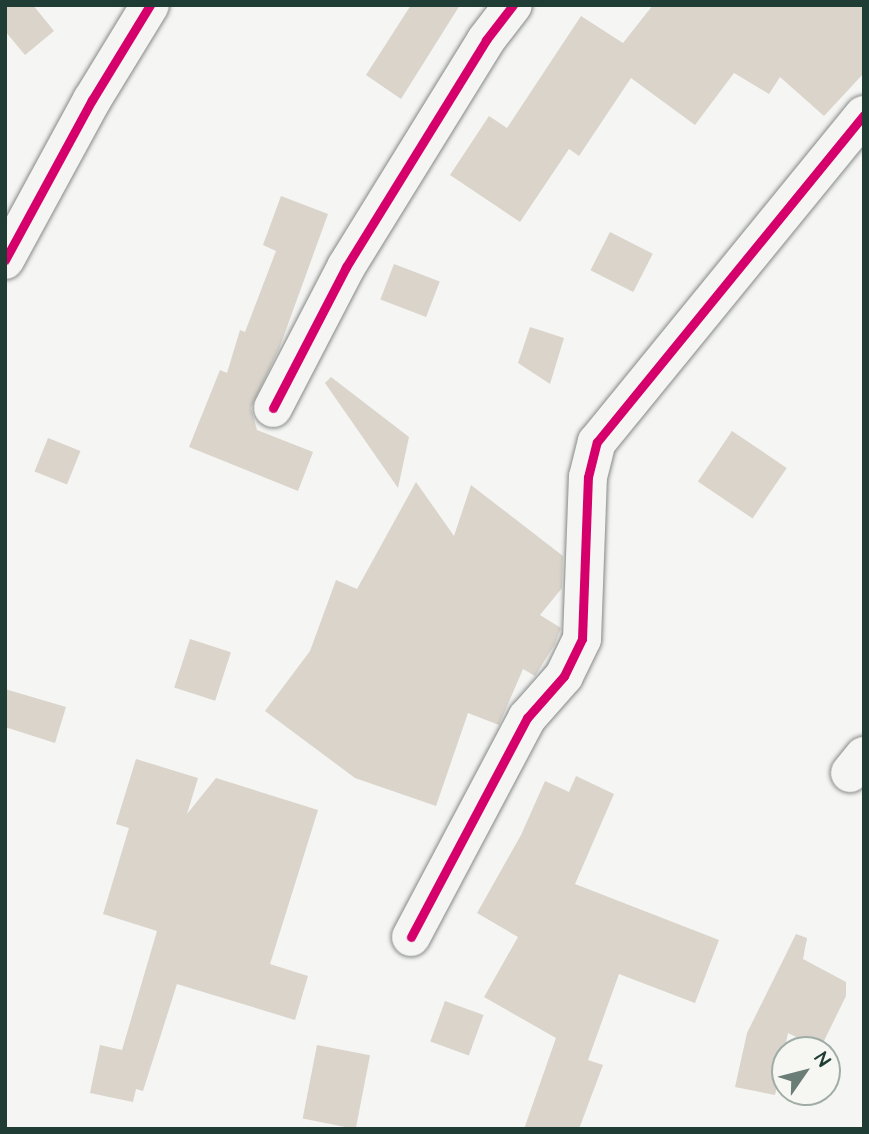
<!DOCTYPE html>
<html>
<head>
<meta charset="utf-8">
<style>
	body { margin:0 }
	#map { position:relative; width:869px; height:1134px; overflow:hidden; background:#f5f5f3; font-family:"Architects Daughter",sans-serif }
	div>[style] { position:absolute }
	[style*='--x'] { left:calc(var(--x)*1px); top:calc(var(--y)*1px); width:calc(var(--w)*1px); rotate:calc(var(--a)*1deg) }
	.building>* { inset:0; background:#dad4ca; transform-origin:0 0 }
	.roads { filter:drop-shadow(0 0 2px #858a88) drop-shadow(0 0 2px #858a88) }
	.minor>* { height:38px; margin:-19px; padding:0 19px; transform-origin:19px; border-radius:19px; background:#f5f5f3 }
	.cycleway>* { height:9px; margin:-4.5px; padding:0 4.5px; transform-origin:4.5px; border-radius:4.5px; background:#d6006c }
	span { translate:-50% -50%; white-space:nowrap; text-align:center; line-height:1.15; -webkit-text-stroke:7px #f6f6f2; paint-order:stroke }
	.frame { position:absolute; inset:0; border:7px solid #1f3d34; pointer-events:none }
	.north { position:absolute; left:771px; top:1036px; width:70px; height:70px; box-sizing:border-box; background:#f6f6f2; border:2px solid #a0aca6; border-radius:50%; rotate:55deg; font-size:19px; font-weight:700; line-height:28px; text-align:center; color:#1f3d34 }
	.north::after { content:''; display:block; margin:auto; width:24px; height:32px; background:#6a7d77; clip-path:polygon(50% 0,100% 100%,50% 72%,0 100%) }
</style>
</head>
<body>
<div id="map">
	<div class="building">
		<i style="clip-path:polygon(5px 5px,33px 5px,54px 31px,25px 55px,5px 31px)"></i>
		<i style="clip-path:polygon(411px 5px,460px 5px,401px 99px,366px 75px)"></i>
		<i style="clip-path:polygon(653px 5px,864px 5px,864px 73px,824px 116px,780px 77px,769px 94px,734px 73px,695px 125px,631px 78px,579px 156px,569px 149px,520px 222px,450px 175px,489px 116px,507px 128px,581px 16px,623px 43px)"></i>
		<i style="clip-path:polygon(281px 196px,328px 214px,279px 349px,251px 408px,257px 430px,313px 452px,298px 491px,189px 447px,220px 370px,227px 373px,240px 330px,245px 332px,276px 251px,263px 245px)"></i>
		<i style="left:610px;top:232px;width:48px;height:43px;rotate:27deg"></i>
		<i style="left:394px;top:264px;width:49px;height:38px;rotate:21deg"></i>
		<i style="clip-path:polygon(530px 327px,564px 338px,550px 384px,518px 363px)"></i>
		<i style="clip-path:polygon(331px 377px,409px 437px,398px 488px,325px 383px)"></i>
		<i style="left:732px;top:431px;width:66px;height:61px;rotate:34deg"></i>
		<i style="left:48px;top:438px;width:35px;height:36px;rotate:22deg"></i>
		<i style="clip-path:polygon(416px 482px,454px 536px,471px 485px,563px 556px,562px 588px,540px 615px,561px 628px,555px 644px,535px 676px,523px 669px,499px 725px,468px 713px,436px 806px,355px 778px,265px 711px,310px 651px,336px 580px,357px 589px)"></i>
		<i style="left:190px;top:639px;width:43px;height:51px;rotate:18deg"></i>
		<i style="clip-path:polygon(5px 689px,66px 707px,55px 743px,5px 727px)"></i>
		<i style="clip-path:polygon(136px 759px,198px 778px,187px 814px,216px 778px,318px 810px,270px 964px,308px 976px,295px 1020px,177px 984px,143px 1091px,136px 1089px,133px 1102px,90px 1093px,100px 1045px,122px 1050px,157px 931px,103px 914px,129px 828px,116px 824px)"></i>
		<i style="clip-path:polygon(576px 776px,614px 794px,575px 884px,719px 940px,695px 1003px,619px 974px,588px 1060px,603px 1065px,579px 1129px,524px 1129px,556px 1038px,484px 997px,518px 937px,477px 913px,521px 835px,545px 781px,569px 792px)"></i>
		<i style="clip-path:polygon(796px 934px,807px 938px,803px 959px,846px 982px,846px 996px,820px 1049px,788px 1033px,775px 1095px,735px 1087px,747px 1033px)"></i>
		<i style="left:445px;top:1001px;width:41px;height:43px;rotate:20deg"></i>
		<i style="left:317px;top:1045px;width:54px;height:75px;rotate:11deg"></i>
	</div>
	<div class="roads">
		<div class="minor">
			<i style="--x:5;--y:260;--w:182;--a:-61.5"></i>
			<i style="--x:92;--y:100;--w:111;--a:-58.6"></i>
			<i style="--x:273;--y:408;--w:159;--a:-62.6"></i>
			<i style="--x:346;--y:267;--w:267;--a:-58.3"></i>
			<i style="--x:486;--y:40;--w:44;--a:-52.4"></i>
			<i style="--x:850;--y:773;--w:22;--a:-51"></i>
			<i style="--x:411;--y:937;--w:248;--a:-62.1"></i>
			<i style="--x:527;--y:718;--w:56;--a:-48.6"></i>
			<i style="--x:564;--y:676;--w:41;--a:-64.1"></i>
			<i style="--x:582;--y:639;--w:162;--a:-87.9"></i>
			<i style="--x:588;--y:477;--w:36;--a:-76"></i>
			<i style="--x:597;--y:442;--w:422;--a:-50.8"></i>
		</div>
	</div>
	<div class="cycleway">
		<i style="--x:5;--y:260;--w:182;--a:-61.5"></i>
		<i style="--x:92;--y:100;--w:111;--a:-58.6"></i>
		<i style="--x:273;--y:408;--w:159;--a:-62.6"></i>
		<i style="--x:346;--y:267;--w:267;--a:-58.3"></i>
		<i style="--x:486;--y:40;--w:44;--a:-52.4"></i>
		<i style="--x:411;--y:937;--w:248;--a:-62.1"></i>
		<i style="--x:527;--y:718;--w:56;--a:-48.6"></i>
		<i style="--x:564;--y:676;--w:41;--a:-64.1"></i>
		<i style="--x:582;--y:639;--w:162;--a:-87.9"></i>
		<i style="--x:588;--y:477;--w:36;--a:-76"></i>
		<i style="--x:597;--y:442;--w:422;--a:-50.8"></i>
	</div>
	<div class="frame"></div>
	<div class="north">N</div>
</div>
</body>
</html>
